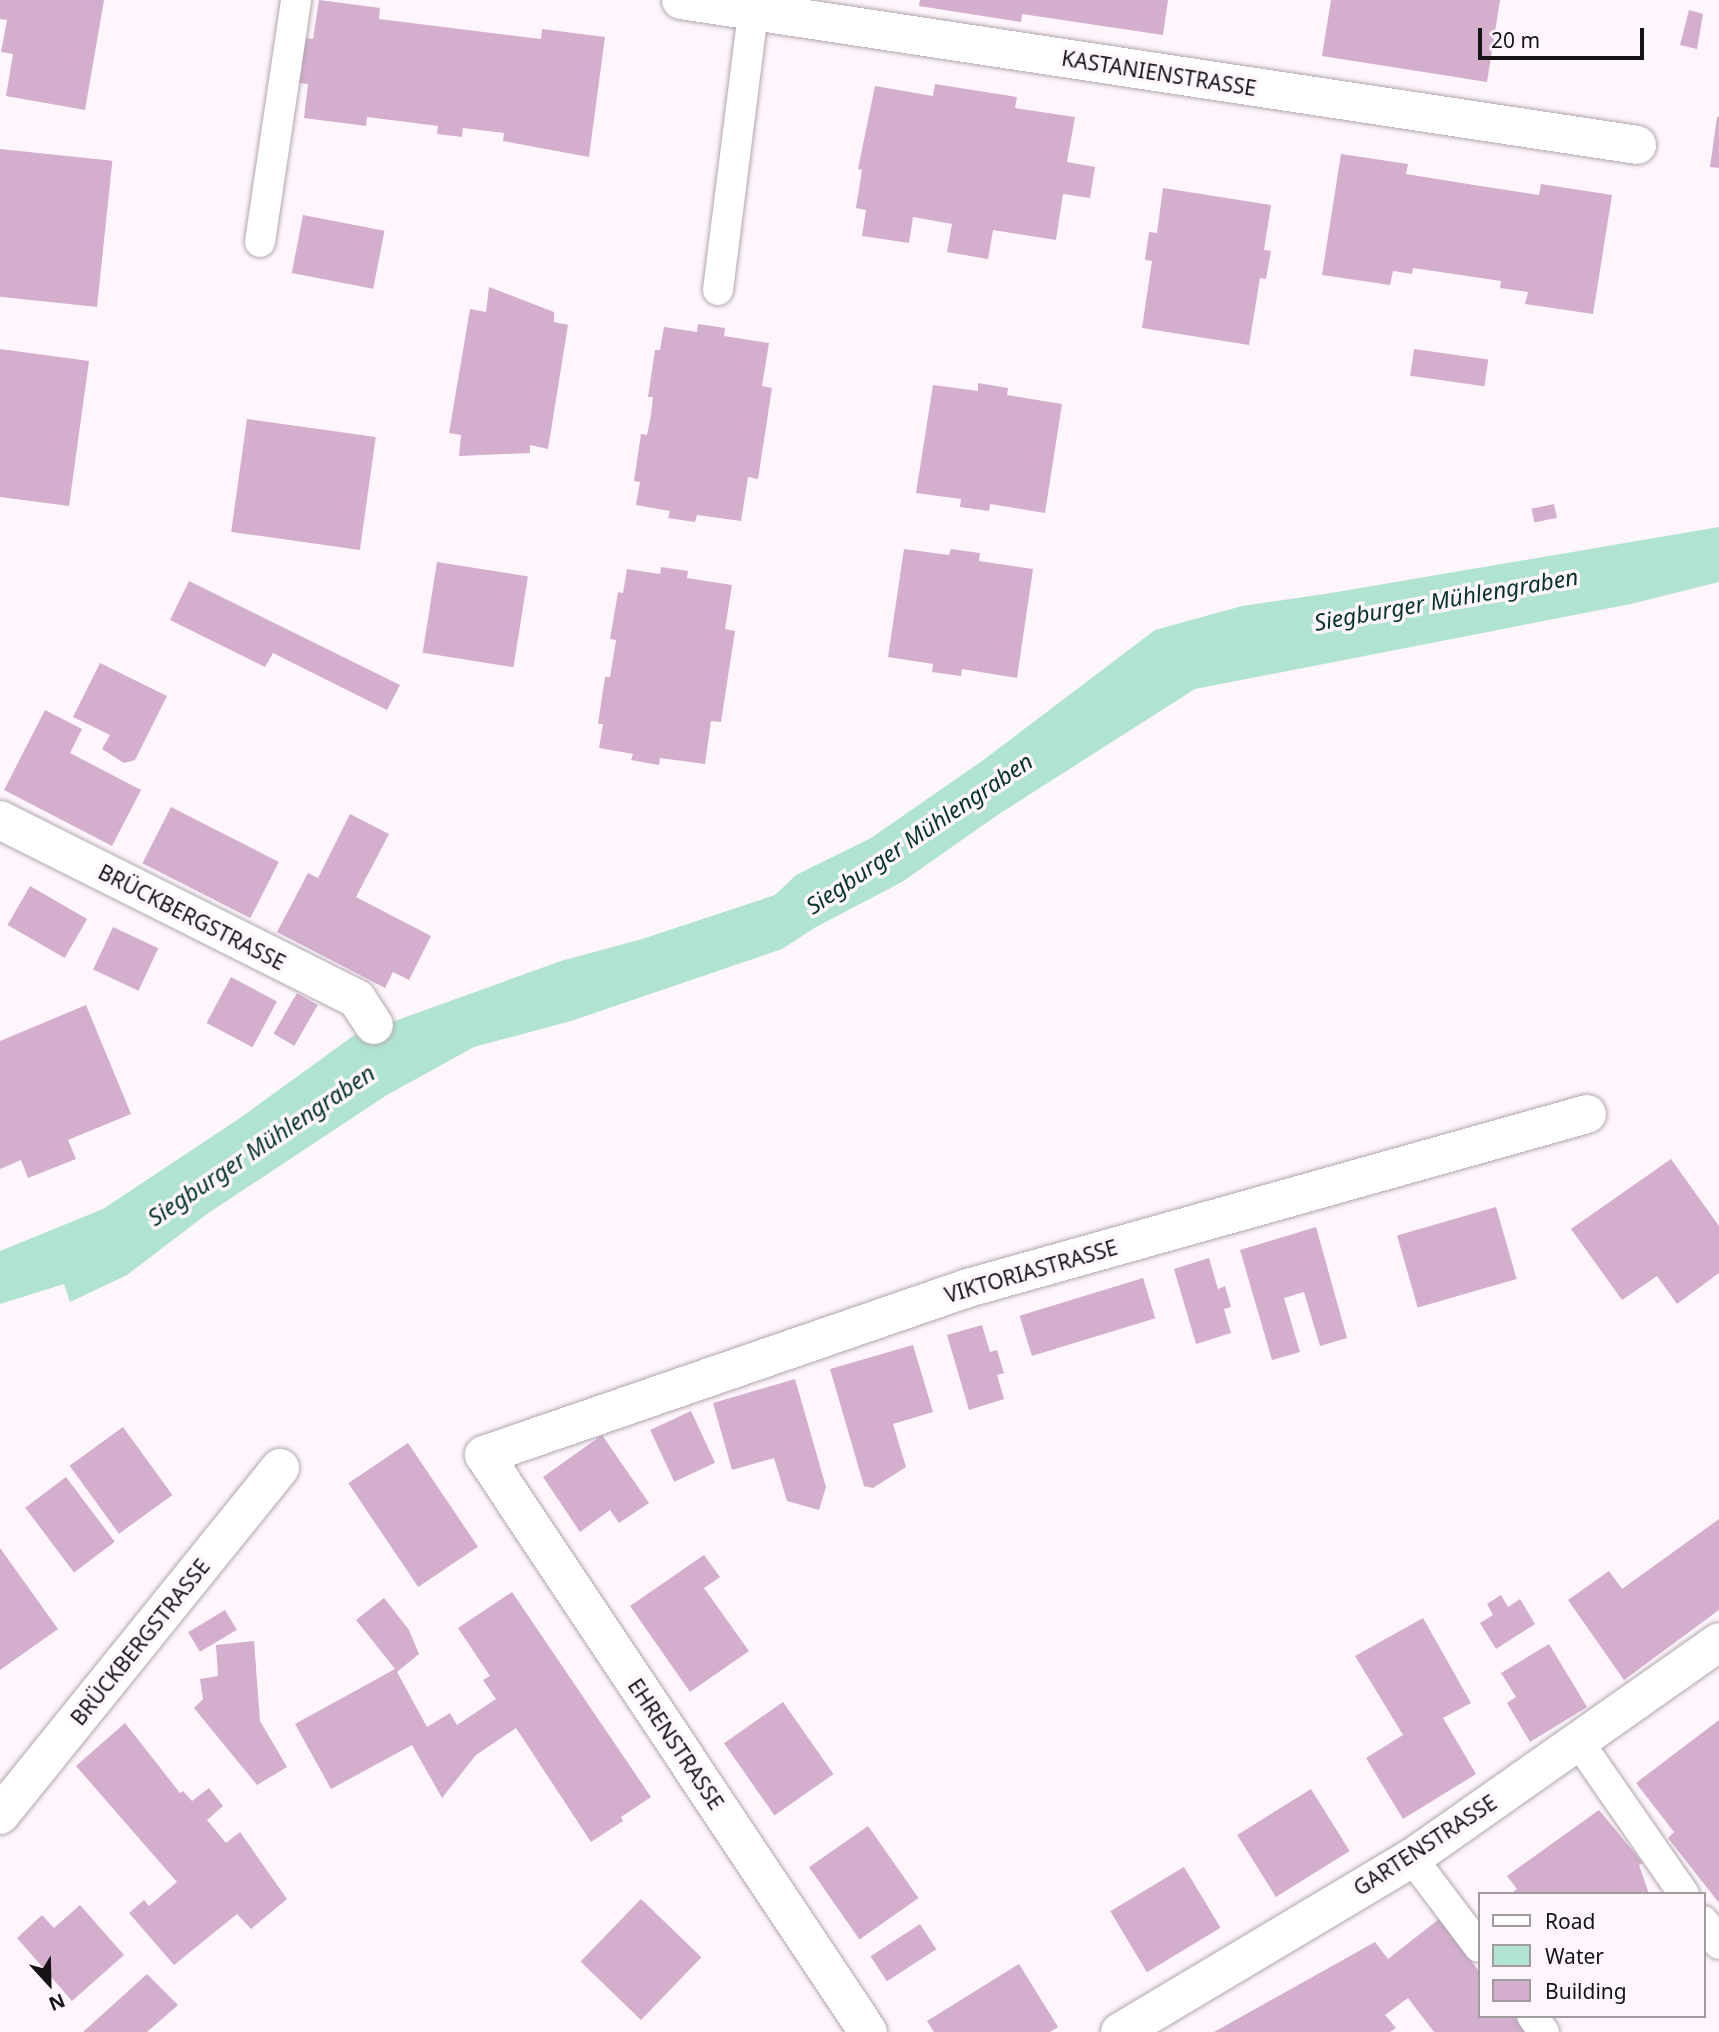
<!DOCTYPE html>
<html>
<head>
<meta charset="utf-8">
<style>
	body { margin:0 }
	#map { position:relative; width:1719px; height:2032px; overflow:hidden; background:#fef6fc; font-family:"Noto Sans",sans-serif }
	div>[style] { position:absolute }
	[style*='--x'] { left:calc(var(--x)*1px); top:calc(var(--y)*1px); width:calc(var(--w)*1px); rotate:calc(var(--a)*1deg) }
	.water>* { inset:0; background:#b0e3d0 }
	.building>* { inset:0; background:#d3aecd; transform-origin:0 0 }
	.roads { filter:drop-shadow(0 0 2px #b2a6af) drop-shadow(0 0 2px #b2a6af) }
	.service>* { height:30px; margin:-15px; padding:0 15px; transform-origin:15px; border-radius:15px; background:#fff }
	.minor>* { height:38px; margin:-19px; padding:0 19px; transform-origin:19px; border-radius:19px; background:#fff }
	span { translate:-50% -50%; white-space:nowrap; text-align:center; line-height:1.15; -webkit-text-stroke:7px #fef6fc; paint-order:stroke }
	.street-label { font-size:21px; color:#161215 }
	.water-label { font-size:23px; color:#053427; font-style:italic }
	.legend { position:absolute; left:1478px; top:1892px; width:228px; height:126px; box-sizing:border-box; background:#fef6fc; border:2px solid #a19ba0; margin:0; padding:9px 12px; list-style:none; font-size:21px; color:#161215 }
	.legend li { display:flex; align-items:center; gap:14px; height:35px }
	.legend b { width:35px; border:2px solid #a19ba0 }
	.north { position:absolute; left:14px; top:1948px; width:70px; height:70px; -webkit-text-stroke:5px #fef6fc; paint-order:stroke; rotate:158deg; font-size:19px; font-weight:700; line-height:28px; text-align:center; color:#161215 }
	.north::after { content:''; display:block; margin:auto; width:24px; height:32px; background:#161215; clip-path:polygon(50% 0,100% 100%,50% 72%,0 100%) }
	.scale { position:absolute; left:1478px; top:28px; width:166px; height:32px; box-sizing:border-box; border:4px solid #161215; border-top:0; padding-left:9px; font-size:21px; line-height:24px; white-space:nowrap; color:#161215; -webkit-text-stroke:5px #fef6fc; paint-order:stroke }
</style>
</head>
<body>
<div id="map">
	<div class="water">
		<i style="clip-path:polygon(1719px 527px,1719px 582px,1631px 604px,1195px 689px,999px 814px,902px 882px,816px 927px,782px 949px,571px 1021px,474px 1047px,387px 1095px,207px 1214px,127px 1275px,70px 1302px,64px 1284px,0 1304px,0 1251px,103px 1209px,240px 1118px,353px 1036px,561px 961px,642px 939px,775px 895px,796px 875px,871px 838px,982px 761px,1155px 630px,1242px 606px,1331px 593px)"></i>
	</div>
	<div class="building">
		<i style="clip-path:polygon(0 0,104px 0,85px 110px,6px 96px,13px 54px,1px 52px,7px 20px,0 19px)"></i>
		<i style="clip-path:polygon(319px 0,380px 8px,379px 19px,541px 39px,542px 29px,605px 37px,589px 157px,503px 141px,504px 133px,463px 128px,462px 137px,437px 134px,438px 126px,367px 117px,366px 126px,304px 118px,308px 84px,299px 83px,305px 38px,313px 39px)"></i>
		<i style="clip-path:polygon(920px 0,1168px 0,1163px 35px,1022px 14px,1021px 22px,919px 6px)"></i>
		<i style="clip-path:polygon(1331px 0,1500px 0,1487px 82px,1322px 56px)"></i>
		<i style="clip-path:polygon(1689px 10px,1703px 14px,1697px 49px,1680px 45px)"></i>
		<i style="clip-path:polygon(935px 84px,1017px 97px,1015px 108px,1075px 117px,1067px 162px,1095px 167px,1090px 198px,1063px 194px,1056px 240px,993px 230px,988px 259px,947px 252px,952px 224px,913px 217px,909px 243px,862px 236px,866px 210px,856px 208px,862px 170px,858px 169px,875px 86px,933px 96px)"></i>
		<i style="clip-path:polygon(1717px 117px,1719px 117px,1719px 168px,1710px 167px)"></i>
		<i style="left:0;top:149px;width:113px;height:147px;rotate:6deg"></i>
		<i style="clip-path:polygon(1341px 154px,1408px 164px,1406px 174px,1474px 185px,1539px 195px,1541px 184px,1612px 195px,1593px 314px,1525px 304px,1528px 292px,1500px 288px,1501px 281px,1413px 268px,1412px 274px,1393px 271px,1390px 285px,1322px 275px)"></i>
		<i style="clip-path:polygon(1163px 188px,1271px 205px,1264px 250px,1271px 251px,1266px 279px,1260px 278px,1249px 345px,1142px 328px,1152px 261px,1145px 260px,1149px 232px,1157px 233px)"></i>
		<i style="left:303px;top:215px;width:83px;height:59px;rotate:11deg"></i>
		<i style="clip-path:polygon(489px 287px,554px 312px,554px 322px,568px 325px,548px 449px,530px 445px,530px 453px,459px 456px,461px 435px,449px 433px,470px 309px,486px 312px)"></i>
		<i style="clip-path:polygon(698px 324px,725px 328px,724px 336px,769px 343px,762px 386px,772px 388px,758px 479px,748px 477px,741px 521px,697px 515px,695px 522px,668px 518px,670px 511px,636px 505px,640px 482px,634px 481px,641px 434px,647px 435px,651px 415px,653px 397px,648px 397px,655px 350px,660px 350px,664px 327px,697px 332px)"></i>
		<i style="clip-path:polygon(0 349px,89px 361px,69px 506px,0 497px)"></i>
		<i style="left:1414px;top:349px;width:75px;height:27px;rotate:8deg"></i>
		<i style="clip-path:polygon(978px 383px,1008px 388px,1007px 395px,1062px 404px,1045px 513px,990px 504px,989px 511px,960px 507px,961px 499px,916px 493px,933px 385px,978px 391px)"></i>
		<i style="left:247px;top:419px;width:130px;height:114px;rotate:8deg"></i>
		<i style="left:1554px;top:504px;width:14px;height:23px;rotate:78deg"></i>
		<i style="clip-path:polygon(904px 549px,949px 555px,951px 549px,980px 553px,979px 561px,1033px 569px,1017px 678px,962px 669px,961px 676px,932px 672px,933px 664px,888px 657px)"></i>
		<i style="left:437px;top:562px;width:92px;height:92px;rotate:9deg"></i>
		<i style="clip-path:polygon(661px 567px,688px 571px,687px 578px,732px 585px,725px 629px,735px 631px,721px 722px,711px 721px,705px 764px,660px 758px,659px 765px,631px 760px,633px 754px,599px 748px,603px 724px,598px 724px,605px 677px,610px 677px,616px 640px,610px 639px,618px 592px,623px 593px,627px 569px,660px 574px)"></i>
		<i style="clip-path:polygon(189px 581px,400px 685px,387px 710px,273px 653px,265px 667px,170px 620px)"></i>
		<i style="clip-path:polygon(100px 663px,167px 696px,135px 760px,124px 763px,102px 749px,110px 735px,73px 717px)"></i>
		<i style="clip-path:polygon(45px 710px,82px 729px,70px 753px,141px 790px,112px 846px,4px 790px)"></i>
		<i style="left:171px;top:807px;width:121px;height:63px;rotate:27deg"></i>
		<i style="clip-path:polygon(350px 814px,389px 834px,356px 897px,431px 936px,409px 980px,393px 972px,385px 988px,277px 932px,308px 873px,318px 878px)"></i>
		<i style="left:30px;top:886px;width:66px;height:45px;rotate:30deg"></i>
		<i style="left:113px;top:927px;width:50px;height:47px;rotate:25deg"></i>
		<i style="left:231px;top:977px;width:52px;height:52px;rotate:28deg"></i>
		<i style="left:297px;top:993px;width:24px;height:47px;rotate:30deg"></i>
		<i style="clip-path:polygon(86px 1005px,131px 1114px,68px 1140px,76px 1159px,28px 1178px,21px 1160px,0 1169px,0 1041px)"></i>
		<i style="clip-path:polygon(1671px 1159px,1719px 1226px,1719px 1273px,1677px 1304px,1657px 1276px,1622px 1300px,1571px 1229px)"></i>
		<i style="left:1496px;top:1207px;width:75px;height:103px;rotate:74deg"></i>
		<i style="clip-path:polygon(1316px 1227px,1347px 1338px,1320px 1346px,1304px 1292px,1284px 1298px,1300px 1352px,1272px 1360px,1240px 1250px)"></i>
		<i style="clip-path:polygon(1209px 1258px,1218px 1289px,1225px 1286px,1231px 1307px,1224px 1309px,1231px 1333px,1196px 1344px,1174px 1269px)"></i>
		<i style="left:1143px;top:1278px;width:42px;height:129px;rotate:73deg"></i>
		<i style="clip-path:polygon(982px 1325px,990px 1352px,997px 1350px,1004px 1373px,997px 1375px,1004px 1399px,969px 1410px,947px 1335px)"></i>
		<i style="clip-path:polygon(913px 1345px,933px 1412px,893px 1424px,906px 1467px,873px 1488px,864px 1486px,830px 1369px)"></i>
		<i style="clip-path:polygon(795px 1379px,826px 1487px,819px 1510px,787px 1501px,774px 1458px,732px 1470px,713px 1403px)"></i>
		<i style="left:691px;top:1411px;width:57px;height:45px;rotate:65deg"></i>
		<i style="left:123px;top:1427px;width:84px;height:66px;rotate:54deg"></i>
		<i style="clip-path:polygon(602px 1435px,649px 1503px,619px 1523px,610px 1510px,580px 1532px,543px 1477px)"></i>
		<i style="left:408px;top:1443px;width:125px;height:72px;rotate:56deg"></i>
		<i style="left:66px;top:1477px;width:81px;height:51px;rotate:53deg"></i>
		<i style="clip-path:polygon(1719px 1519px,1719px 1610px,1624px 1680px,1568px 1600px,1609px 1571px,1622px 1589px)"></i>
		<i style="clip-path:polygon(0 1548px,58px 1629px,0 1670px)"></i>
		<i style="clip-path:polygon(704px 1555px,720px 1577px,704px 1588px,749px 1651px,690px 1692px,630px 1606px)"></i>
		<i style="clip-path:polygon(512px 1592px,651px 1797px,621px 1817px,623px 1821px,591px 1842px,516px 1728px,476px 1755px,442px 1798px,412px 1745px,331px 1789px,295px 1724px,395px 1669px,356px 1620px,384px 1598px,409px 1630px,419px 1654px,397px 1672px,427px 1727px,450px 1713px,457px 1725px,496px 1699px,483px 1680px,490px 1676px,458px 1628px)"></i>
		<i style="clip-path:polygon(1501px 1595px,1508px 1607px,1520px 1599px,1535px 1624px,1496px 1649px,1480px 1623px,1493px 1615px,1487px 1604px)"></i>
		<i style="left:225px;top:1610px;width:23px;height:43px;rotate:59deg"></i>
		<i style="clip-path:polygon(1423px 1618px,1471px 1703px,1443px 1718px,1476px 1774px,1403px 1819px,1366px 1758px,1403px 1735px,1355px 1656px)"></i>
		<i style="clip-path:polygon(254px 1641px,260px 1721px,287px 1767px,257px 1785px,194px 1708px,203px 1699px,200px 1679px,218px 1676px,216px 1645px)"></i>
		<i style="clip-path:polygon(1549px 1644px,1587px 1707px,1530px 1742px,1507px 1703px,1516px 1697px,1501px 1673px)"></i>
		<i style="left:783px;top:1702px;width:88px;height:72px;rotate:55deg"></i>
		<i style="clip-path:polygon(1719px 1720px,1719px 1903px,1668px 1838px,1674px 1832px,1636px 1783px)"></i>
		<i style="clip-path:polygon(125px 1723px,180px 1793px,183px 1791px,192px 1801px,209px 1788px,223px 1806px,207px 1820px,226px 1843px,240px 1832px,287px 1899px,251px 1929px,237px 1914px,174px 1965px,129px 1913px,144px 1900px,149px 1906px,177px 1882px,76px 1766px)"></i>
		<i style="left:1311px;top:1789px;width:73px;height:87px;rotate:58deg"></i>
		<i style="clip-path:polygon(1599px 1810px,1643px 1863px,1639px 1865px,1649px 1894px,1510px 1894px,1517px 1889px,1507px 1876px)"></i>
		<i style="left:868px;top:1826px;width:88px;height:72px;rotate:55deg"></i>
		<i style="left:1184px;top:1867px;width:71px;height:86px;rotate:59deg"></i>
		<i style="left:641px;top:1899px;width:84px;height:87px;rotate:44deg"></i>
		<i style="clip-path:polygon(80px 1905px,124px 1955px,72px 2001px,17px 1938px,42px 1915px,54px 1928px)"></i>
		<i style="clip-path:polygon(1439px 1919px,1479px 1971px,1479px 2016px,1514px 2016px,1526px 2032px,1434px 2032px,1408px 1998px,1385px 2015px,1396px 2028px,1390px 2032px,1214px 2032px,1375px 1942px,1388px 1959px)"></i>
		<i style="left:920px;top:1924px;width:30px;height:59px;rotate:57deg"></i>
		<i style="clip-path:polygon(1019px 1964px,1058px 2027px,1050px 2032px,934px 2032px,927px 2021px)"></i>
		<i style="clip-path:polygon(147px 1974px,178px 2005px,147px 2032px,83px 2032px)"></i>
	</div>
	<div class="roads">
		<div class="service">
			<i style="--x:260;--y:242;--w:245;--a:-81.5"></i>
			<i style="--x:718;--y:290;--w:280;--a:-82.8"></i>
			<i style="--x:1578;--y:1741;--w:186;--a:55.3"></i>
			<i style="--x:1412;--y:1858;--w:111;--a:53"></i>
			<i style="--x:1703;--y:1921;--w:28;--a:55"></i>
			<i style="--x:1532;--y:2016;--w:20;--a:53"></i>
		</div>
		<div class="minor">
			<i style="--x:681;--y:0;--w:967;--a:8.62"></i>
			<i style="--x:0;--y:820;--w:399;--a:26.6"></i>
			<i style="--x:357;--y:999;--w:31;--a:57"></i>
			<i style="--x:0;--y:1815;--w:446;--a:-51.1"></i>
			<i style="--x:868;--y:2032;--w:693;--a:-123.64"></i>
			<i style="--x:484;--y:1455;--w:512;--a:-19.04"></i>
			<i style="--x:968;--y:1288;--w:643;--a:-15.7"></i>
			<i style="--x:1120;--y:2032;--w:340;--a:-30.8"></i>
			<i style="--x:1412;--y:1858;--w:375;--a:-35.1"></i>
		</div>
	</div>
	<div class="street-label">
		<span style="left:1159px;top:73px;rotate:9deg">KASTANIENSTRASSE</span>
		<span style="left:192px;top:917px;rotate:27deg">BRÜCKBERGSTRASSE</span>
		<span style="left:1031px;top:1271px;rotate:-16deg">VIKTORIASTRASSE</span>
		<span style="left:140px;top:1642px;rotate:-51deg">BRÜCKBERGSTRASSE</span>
		<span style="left:676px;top:1744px;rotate:56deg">EHRENSTRASSE</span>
		<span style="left:1425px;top:1845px;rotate:-33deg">GARTENSTRASSE</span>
	</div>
	<div class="water-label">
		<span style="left:1446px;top:599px;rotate:-10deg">Siegburger Mühlengraben</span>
		<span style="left:919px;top:833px;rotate:-34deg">Siegburger Mühlengraben</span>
		<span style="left:261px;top:1145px;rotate:-34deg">Siegburger Mühlengraben</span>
	</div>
	<ul class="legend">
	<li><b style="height:9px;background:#fff"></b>Road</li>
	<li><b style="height:19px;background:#b0e3d0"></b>Water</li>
	<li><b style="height:19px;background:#d3aecd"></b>Building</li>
	</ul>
	<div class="north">N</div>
	<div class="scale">20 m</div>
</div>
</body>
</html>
